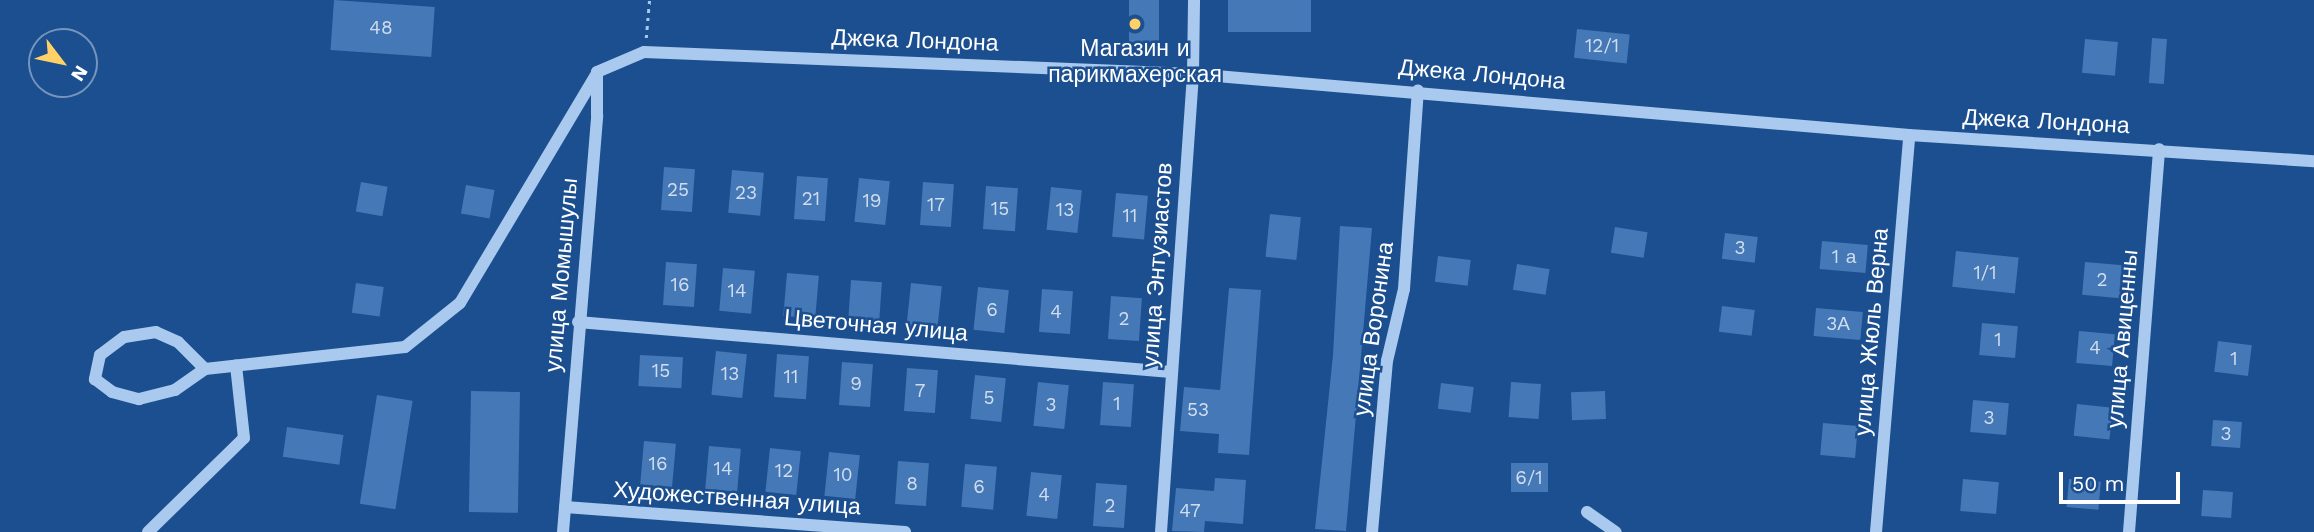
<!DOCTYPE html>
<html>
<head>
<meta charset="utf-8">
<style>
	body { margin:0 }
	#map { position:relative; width:2314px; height:532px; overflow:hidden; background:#1b4f8f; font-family:"Work Sans",sans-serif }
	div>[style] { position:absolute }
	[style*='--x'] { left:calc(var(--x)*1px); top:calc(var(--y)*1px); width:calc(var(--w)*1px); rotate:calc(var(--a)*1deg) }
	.building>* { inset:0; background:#4478b7; transform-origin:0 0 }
	.path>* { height:2.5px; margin-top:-1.25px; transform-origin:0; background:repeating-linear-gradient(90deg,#a9c9ee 0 3.5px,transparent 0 8.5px) }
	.minor>* { height:12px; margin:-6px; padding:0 6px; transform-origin:6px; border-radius:6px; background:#a9c9ee }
	.dots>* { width:19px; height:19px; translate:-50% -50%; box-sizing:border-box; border:4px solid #1b4f8f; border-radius:50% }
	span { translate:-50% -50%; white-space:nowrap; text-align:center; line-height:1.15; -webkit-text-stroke:5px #1b4f8f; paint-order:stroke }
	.number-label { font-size:19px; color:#d0dded }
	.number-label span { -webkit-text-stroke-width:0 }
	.street-label { font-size:23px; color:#fff }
	.poi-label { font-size:23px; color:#fff }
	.north { position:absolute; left:28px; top:28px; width:70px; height:70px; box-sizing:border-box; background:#1b4f8f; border:2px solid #7695bc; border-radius:50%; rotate:122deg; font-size:19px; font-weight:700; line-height:28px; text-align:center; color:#fff }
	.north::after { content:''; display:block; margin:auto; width:24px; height:32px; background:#ffd166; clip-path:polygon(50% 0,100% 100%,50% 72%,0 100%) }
	.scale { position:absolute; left:2059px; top:472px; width:121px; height:32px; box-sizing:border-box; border:4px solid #fff; border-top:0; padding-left:9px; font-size:21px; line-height:24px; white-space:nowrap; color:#fff; -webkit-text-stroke:5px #1b4f8f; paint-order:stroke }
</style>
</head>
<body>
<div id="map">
	<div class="building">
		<i style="left:334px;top:0;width:101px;height:50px;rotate:4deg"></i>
		<i style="left:1129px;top:0;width:30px;height:42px"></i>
		<i style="left:1228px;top:0;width:83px;height:32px"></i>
		<i style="left:1577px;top:29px;width:53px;height:29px;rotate:6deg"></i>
		<i style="left:2152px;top:38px;width:15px;height:45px;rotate:4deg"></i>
		<i style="left:2085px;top:39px;width:33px;height:34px;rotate:5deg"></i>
		<i style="left:664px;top:167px;width:31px;height:43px;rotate:4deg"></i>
		<i style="left:732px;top:170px;width:32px;height:43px;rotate:5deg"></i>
		<i style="left:797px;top:176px;width:31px;height:43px;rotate:4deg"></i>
		<i style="left:859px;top:178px;width:31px;height:44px;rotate:6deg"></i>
		<i style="left:361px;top:182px;width:27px;height:30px;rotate:10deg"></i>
		<i style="left:923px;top:182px;width:31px;height:43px;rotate:4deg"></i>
		<i style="left:466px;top:185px;width:29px;height:29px;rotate:10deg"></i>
		<i style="left:986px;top:186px;width:32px;height:43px;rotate:4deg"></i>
		<i style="left:1051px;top:187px;width:31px;height:43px;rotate:6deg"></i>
		<i style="left:1116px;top:193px;width:32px;height:44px;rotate:5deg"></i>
		<i style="left:1270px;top:214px;width:31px;height:43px;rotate:6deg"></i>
		<i style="clip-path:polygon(1340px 226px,1372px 228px,1346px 531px,1315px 529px,1333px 355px)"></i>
		<i style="left:1615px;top:227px;width:33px;height:26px;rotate:9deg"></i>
		<i style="left:1725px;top:233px;width:33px;height:26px;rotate:7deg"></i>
		<i style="left:1822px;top:241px;width:46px;height:28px;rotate:5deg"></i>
		<i style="left:1956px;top:251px;width:63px;height:36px;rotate:6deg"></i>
		<i style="left:1438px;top:256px;width:33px;height:26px;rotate:7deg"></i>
		<i style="left:666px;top:262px;width:31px;height:43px;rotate:4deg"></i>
		<i style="left:2085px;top:262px;width:38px;height:33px;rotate:5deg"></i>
		<i style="left:1517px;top:264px;width:33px;height:26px;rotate:9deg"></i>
		<i style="left:723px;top:268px;width:32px;height:43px;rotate:5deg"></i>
		<i style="left:787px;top:273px;width:32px;height:43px;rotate:5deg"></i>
		<i style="left:851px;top:280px;width:31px;height:43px;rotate:4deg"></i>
		<i style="left:356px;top:283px;width:28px;height:30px;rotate:8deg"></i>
		<i style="left:911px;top:283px;width:31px;height:44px;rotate:6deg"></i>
		<i style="left:978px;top:287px;width:31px;height:43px;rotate:6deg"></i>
		<i style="clip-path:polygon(1229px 288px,1261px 290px,1249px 455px,1218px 453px,1219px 434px,1180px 431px,1184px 387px,1220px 390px)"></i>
		<i style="left:1042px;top:289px;width:31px;height:43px;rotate:4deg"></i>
		<i style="left:1111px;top:296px;width:31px;height:43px;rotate:4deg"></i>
		<i style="left:1722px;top:306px;width:33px;height:26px;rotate:7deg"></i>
		<i style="left:1816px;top:308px;width:47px;height:28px;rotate:5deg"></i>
		<i style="left:1982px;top:323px;width:36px;height:32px;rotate:5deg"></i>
		<i style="left:2079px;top:331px;width:36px;height:32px;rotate:5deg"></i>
		<i style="left:2218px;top:341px;width:34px;height:31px;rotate:7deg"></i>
		<i style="left:716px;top:351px;width:31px;height:44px;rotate:6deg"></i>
		<i style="left:777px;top:354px;width:32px;height:43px;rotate:4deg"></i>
		<i style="left:640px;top:355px;width:43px;height:31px;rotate:3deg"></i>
		<i style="left:842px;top:362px;width:31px;height:43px;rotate:4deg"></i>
		<i style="left:907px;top:368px;width:31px;height:43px;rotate:4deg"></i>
		<i style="left:975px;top:375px;width:31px;height:44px;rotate:6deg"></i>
		<i style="left:1038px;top:382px;width:31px;height:44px;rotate:6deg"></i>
		<i style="left:1103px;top:382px;width:31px;height:43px;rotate:4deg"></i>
		<i style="left:1511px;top:382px;width:30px;height:35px;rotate:4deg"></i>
		<i style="left:1441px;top:383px;width:33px;height:26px;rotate:7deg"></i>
		<i style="left:471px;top:391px;width:49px;height:121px;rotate:1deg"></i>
		<i style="left:1605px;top:391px;width:28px;height:34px;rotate:88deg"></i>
		<i style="left:377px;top:395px;width:36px;height:110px;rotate:9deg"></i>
		<i style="left:1973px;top:400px;width:36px;height:32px;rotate:5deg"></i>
		<i style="left:2077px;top:404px;width:36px;height:32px;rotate:6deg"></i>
		<i style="left:2213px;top:420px;width:29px;height:26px;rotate:4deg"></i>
		<i style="left:1823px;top:423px;width:35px;height:32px;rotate:5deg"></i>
		<i style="left:287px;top:427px;width:57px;height:30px;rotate:8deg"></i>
		<i style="left:644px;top:441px;width:32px;height:44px;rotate:5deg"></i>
		<i style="left:709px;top:446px;width:32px;height:43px;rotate:5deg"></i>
		<i style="left:770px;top:448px;width:31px;height:44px;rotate:6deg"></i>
		<i style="left:829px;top:452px;width:31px;height:44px;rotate:6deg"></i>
		<i style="left:898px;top:461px;width:31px;height:43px;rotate:4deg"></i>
		<i style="left:1511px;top:463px;width:37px;height:29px"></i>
		<i style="left:965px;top:464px;width:32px;height:43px;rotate:5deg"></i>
		<i style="left:1031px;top:472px;width:31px;height:44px;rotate:6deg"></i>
		<i style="clip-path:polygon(1215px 478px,1246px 480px,1243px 524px,1205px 521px,1204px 532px,1172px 531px,1176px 488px,1214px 491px)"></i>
		<i style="left:1963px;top:479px;width:36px;height:32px;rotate:5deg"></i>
		<i style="left:2069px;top:479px;width:32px;height:28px;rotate:5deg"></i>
		<i style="left:1096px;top:483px;width:31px;height:43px;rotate:4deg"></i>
		<i style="left:2203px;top:490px;width:30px;height:26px;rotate:4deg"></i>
	</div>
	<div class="path">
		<i style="--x:646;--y:38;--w:38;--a:-85"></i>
	</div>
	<div class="minor">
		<i style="--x:578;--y:322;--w:595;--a:4.82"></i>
		<i style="--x:205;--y:369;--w:38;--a:-135"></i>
		<i style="--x:178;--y:342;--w:24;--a:-156"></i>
		<i style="--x:156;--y:332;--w:32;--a:171"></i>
		<i style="--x:124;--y:337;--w:30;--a:143"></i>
		<i style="--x:100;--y:355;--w:25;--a:102"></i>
		<i style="--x:95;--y:379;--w:21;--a:37"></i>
		<i style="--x:112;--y:392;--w:28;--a:15"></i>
		<i style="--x:139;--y:399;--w:37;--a:-14"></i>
		<i style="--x:175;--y:390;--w:37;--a:-35"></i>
		<i style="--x:205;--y:369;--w:201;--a:-6.3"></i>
		<i style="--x:405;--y:347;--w:70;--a:-38.7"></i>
		<i style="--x:460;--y:303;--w:268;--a:-59.2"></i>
		<i style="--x:565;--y:507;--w:341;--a:4.2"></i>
		<i style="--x:1587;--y:512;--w:35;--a:35"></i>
		<i style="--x:148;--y:532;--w:134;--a:-44.4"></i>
		<i style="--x:244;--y:438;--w:73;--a:-96.3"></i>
		<i style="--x:563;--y:532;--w:418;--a:-85.3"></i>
		<i style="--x:597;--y:115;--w:43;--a:-90"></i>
		<i style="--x:597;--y:72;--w:51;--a:-23.1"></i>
		<i style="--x:644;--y:52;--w:549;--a:2.29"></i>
		<i style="--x:1193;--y:74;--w:719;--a:4.87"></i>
		<i style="--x:1909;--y:135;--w:406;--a:3.7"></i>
		<i style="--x:1161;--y:532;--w:459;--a:-86"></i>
		<i style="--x:1193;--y:74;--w:74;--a:-89.2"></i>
		<i style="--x:1372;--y:532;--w:172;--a:-85"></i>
		<i style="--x:1387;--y:361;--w:74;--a:-76.7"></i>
		<i style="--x:1404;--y:289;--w:199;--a:-86"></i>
		<i style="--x:1876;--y:532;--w:398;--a:-85.2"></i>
		<i style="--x:2129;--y:532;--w:384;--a:-85.5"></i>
	</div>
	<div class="dots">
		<i style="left:1135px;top:24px;background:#ffd166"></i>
	</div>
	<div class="number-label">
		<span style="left:381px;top:28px">48</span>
		<span style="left:1602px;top:46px">12/1</span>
		<span style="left:678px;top:190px">25</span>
		<span style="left:746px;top:193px">23</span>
		<span style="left:811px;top:199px">21</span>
		<span style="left:872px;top:201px">19</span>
		<span style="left:936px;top:205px">17</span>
		<span style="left:1000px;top:209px">15</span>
		<span style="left:1065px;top:210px">13</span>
		<span style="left:1130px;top:216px">11</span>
		<span style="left:1740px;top:248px">3</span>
		<span style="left:1844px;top:257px">1 а</span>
		<span style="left:1985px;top:273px">1/1</span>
		<span style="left:2102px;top:280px">2</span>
		<span style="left:680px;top:285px">16</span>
		<span style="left:737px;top:291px">14</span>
		<span style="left:992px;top:310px">6</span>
		<span style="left:1056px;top:312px">4</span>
		<span style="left:1124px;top:319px">2</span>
		<span style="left:1838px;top:324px">3А</span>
		<span style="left:1998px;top:340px">1</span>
		<span style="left:2095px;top:348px">4</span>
		<span style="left:2234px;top:359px">1</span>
		<span style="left:661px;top:371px">15</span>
		<span style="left:730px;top:374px">13</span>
		<span style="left:791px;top:377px">11</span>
		<span style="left:856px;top:384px">9</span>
		<span style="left:920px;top:391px">7</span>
		<span style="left:989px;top:398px">5</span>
		<span style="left:1117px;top:404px">1</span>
		<span style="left:1051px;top:405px">3</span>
		<span style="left:1198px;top:410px">53</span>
		<span style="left:1989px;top:418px">3</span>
		<span style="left:2226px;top:434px">3</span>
		<span style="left:658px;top:464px">16</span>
		<span style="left:723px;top:469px">14</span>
		<span style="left:784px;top:471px">12</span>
		<span style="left:843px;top:475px">10</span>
		<span style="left:1529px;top:478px">6/1</span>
		<span style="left:912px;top:484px">8</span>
		<span style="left:979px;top:487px">6</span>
		<span style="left:1044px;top:495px">4</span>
		<span style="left:1110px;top:506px">2</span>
		<span style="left:1190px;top:511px">47</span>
	</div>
	<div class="street-label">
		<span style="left:915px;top:41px;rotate:2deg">Джека Лондона</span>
		<span style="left:1482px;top:75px;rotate:5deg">Джека Лондона</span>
		<span style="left:2046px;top:122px;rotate:3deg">Джека Лондона</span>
		<span style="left:1158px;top:265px;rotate:-86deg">улица Энтузиастов</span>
		<span style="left:562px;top:275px;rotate:-85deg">улица Момышулы</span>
		<span style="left:876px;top:326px;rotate:5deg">Цветочная улица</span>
		<span style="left:1374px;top:329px;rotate:-82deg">улица Воронина</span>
		<span style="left:1872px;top:332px;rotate:-85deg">улица Жюль Верна</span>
		<span style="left:2123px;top:339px;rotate:-85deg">улица Авиценны</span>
		<span style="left:737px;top:499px;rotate:4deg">Художественная улица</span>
	</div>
	<div class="poi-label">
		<span style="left:1135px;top:62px">Магазин и<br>парикмахерская</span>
	</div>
	<div class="north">N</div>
	<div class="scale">50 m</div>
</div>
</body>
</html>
